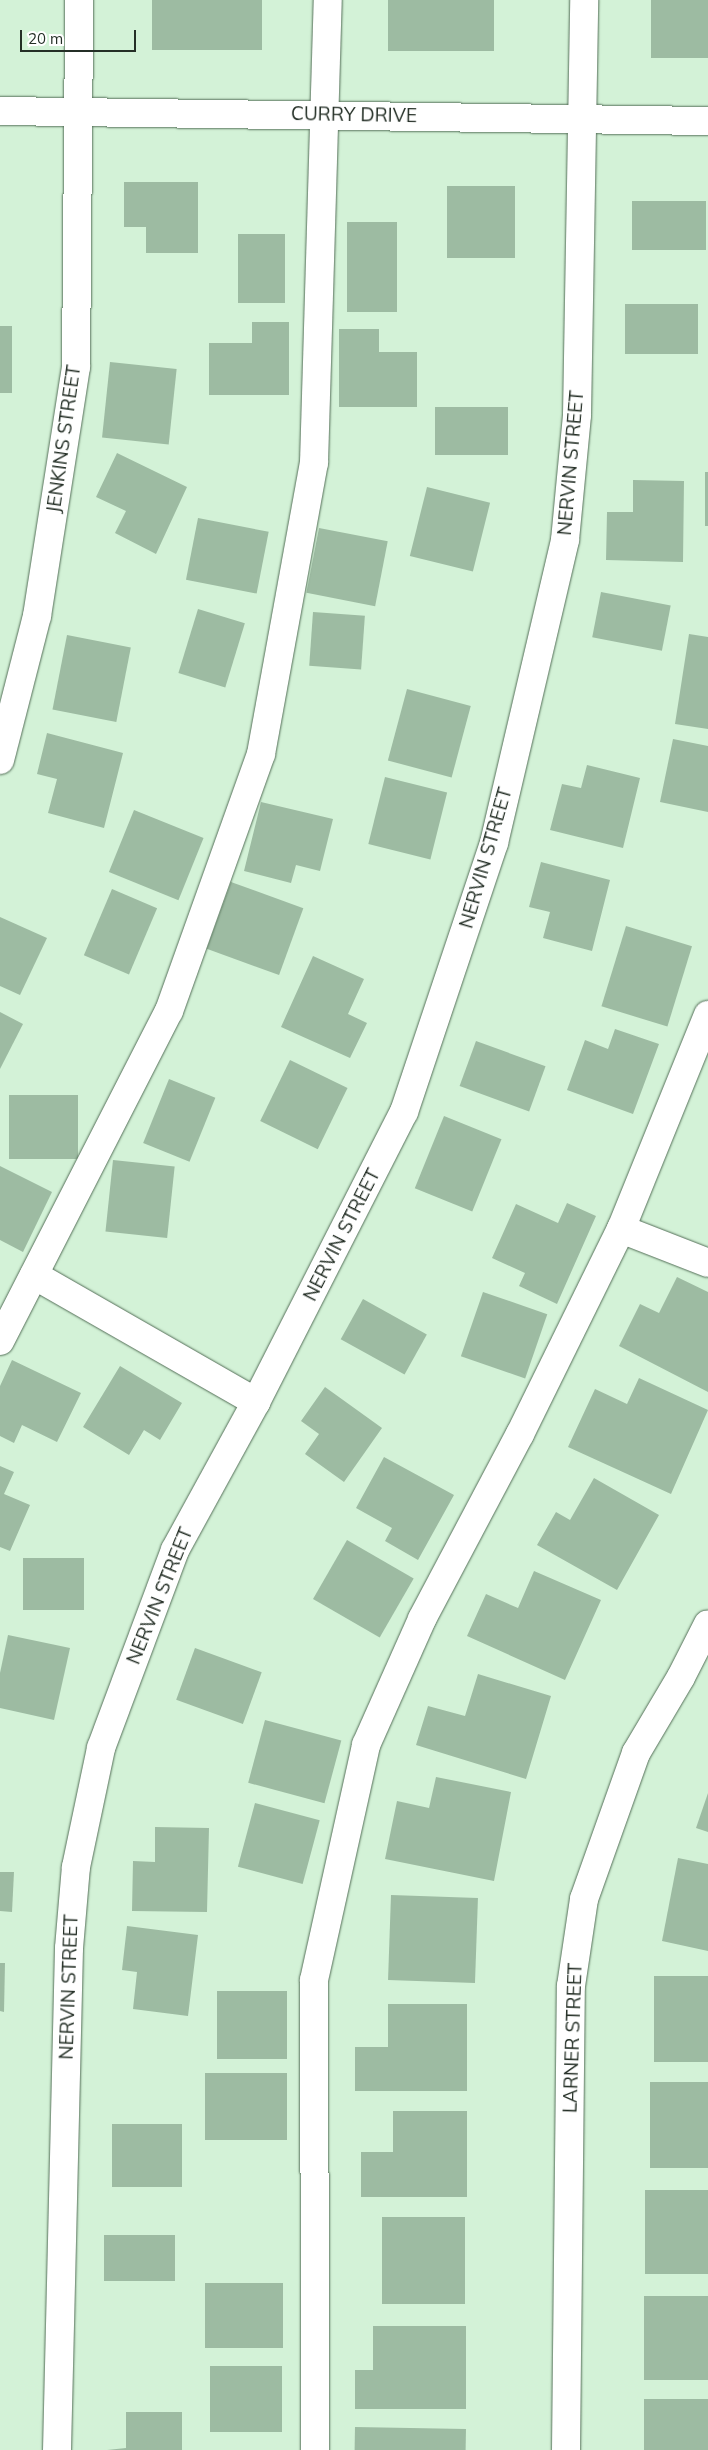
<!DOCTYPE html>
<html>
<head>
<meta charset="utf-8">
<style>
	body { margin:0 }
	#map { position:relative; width:708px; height:2450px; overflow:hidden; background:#d3f2d7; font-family:Mulish,sans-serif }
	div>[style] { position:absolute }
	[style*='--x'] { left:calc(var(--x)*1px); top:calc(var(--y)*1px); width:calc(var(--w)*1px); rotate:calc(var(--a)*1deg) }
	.building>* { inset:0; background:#9dbba2; transform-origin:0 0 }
	.roads { filter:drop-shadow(0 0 1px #546f58) drop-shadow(0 0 1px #546f58) }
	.minor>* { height:28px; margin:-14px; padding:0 14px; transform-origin:14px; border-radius:14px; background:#fff }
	span { translate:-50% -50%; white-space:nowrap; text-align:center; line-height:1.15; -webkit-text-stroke:4px #fff; paint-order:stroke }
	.street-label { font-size:19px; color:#242f26 }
	.scale { position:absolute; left:20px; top:30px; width:116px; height:22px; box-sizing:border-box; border:2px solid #242f26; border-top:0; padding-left:6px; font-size:15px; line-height:18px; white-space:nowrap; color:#242f26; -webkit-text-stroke:4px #fff; paint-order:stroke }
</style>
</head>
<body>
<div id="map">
	<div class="building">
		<i style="left:152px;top:0;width:110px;height:50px"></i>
		<i style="left:388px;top:0;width:106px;height:51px"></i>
		<i style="left:651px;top:0;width:57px;height:58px"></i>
		<i style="clip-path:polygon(124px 182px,198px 182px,198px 253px,146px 253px,146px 227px,124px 227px)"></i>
		<i style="left:447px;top:186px;width:68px;height:72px"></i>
		<i style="left:632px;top:201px;width:74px;height:49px"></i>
		<i style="left:347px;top:222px;width:50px;height:90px"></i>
		<i style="left:238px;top:234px;width:47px;height:69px"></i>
		<i style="left:625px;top:304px;width:73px;height:50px"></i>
		<i style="clip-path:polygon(252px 322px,289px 322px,289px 395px,209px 395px,209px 343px,252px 343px)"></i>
		<i style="left:0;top:326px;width:12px;height:67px"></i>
		<i style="clip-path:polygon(339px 329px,379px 329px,379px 352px,417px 352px,417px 407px,339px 407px)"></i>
		<i style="left:110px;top:362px;width:67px;height:76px;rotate:6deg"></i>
		<i style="left:435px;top:407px;width:73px;height:48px"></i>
		<i style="clip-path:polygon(117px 453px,187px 487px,156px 554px,115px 533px,126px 511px,96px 497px)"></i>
		<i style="left:705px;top:472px;width:3px;height:54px"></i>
		<i style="clip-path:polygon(633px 480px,684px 481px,683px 562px,606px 560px,607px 512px,633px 512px)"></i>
		<i style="left:427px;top:487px;width:65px;height:71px;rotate:14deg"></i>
		<i style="left:198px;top:518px;width:72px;height:63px;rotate:11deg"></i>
		<i style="left:319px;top:528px;width:70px;height:66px;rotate:11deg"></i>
		<i style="left:601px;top:592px;width:71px;height:46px;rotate:11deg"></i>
		<i style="left:198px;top:609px;width:49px;height:67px;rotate:17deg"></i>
		<i style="left:313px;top:612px;width:52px;height:54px;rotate:4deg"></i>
		<i style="clip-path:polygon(689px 634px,708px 637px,708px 729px,675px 724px)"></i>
		<i style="left:67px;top:635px;width:65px;height:76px;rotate:11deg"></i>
		<i style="left:407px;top:689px;width:66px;height:74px;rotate:15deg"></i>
		<i style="clip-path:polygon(47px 733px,123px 753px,104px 828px,48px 813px,57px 779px,37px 774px)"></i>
		<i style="clip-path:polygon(673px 739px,708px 746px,708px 812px,660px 802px)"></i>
		<i style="clip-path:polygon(587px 765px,640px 778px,623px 848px,550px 830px,562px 784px,581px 788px)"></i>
		<i style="left:385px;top:777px;width:64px;height:69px;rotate:14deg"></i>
		<i style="clip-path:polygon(261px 802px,333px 819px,320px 871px,296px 865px,291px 883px,244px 871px)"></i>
		<i style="left:134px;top:810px;width:75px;height:67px;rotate:22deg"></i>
		<i style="clip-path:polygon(541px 862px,610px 880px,592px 951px,543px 938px,550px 912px,529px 907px)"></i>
		<i style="left:231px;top:882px;width:77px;height:71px;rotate:20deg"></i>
		<i style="left:112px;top:889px;width:49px;height:72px;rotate:23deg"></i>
		<i style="clip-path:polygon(0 917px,47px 938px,20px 995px,0 986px)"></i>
		<i style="left:626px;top:926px;width:69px;height:84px;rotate:17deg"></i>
		<i style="clip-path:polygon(313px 956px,364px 979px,348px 1014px,367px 1023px,350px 1058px,281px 1027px)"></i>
		<i style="clip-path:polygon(0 1012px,23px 1024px,0 1069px)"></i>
		<i style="clip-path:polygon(615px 1029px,659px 1044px,633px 1114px,567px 1090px,585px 1040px,608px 1049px)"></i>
		<i style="left:476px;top:1041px;width:74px;height:48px;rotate:20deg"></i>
		<i style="left:290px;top:1060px;width:64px;height:68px;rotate:26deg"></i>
		<i style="left:169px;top:1079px;width:50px;height:69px;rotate:22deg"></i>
		<i style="left:9px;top:1095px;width:69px;height:64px"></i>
		<i style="left:444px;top:1116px;width:62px;height:78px;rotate:22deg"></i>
		<i style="left:113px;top:1160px;width:62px;height:72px;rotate:6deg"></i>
		<i style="clip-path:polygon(0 1166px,52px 1192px,23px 1252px,0 1240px)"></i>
		<i style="clip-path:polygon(567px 1203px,596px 1216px,557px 1304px,519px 1286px,525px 1273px,492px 1258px,516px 1204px,558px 1223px)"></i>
		<i style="clip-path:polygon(677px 1277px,708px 1292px,708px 1392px,619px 1346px,640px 1304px,659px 1313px)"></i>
		<i style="left:483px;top:1292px;width:68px;height:68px;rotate:19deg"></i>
		<i style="left:363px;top:1299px;width:73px;height:46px;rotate:29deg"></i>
		<i style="clip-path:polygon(12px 1360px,81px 1393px,57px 1442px,22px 1425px,14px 1443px,0 1436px,0 1386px)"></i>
		<i style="clip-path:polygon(120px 1366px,182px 1403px,160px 1440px,144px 1430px,129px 1455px,83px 1427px)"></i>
		<i style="clip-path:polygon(639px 1378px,708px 1410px,671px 1494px,568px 1447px,595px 1389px,627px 1404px)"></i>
		<i style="clip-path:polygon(325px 1387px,382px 1428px,344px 1482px,305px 1454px,319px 1434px,301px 1421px)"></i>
		<i style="clip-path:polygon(384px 1457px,454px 1495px,418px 1560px,385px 1541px,392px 1528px,356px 1508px)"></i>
		<i style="clip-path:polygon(0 1466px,14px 1472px,4px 1494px,30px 1505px,10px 1551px,0 1547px)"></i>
		<i style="clip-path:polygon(594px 1478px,659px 1515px,617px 1590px,537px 1545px,556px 1512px,570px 1520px)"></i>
		<i style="left:347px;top:1540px;width:77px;height:68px;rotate:30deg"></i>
		<i style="left:23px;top:1558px;width:61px;height:52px"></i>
		<i style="clip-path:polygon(534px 1571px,601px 1600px,565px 1680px,467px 1636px,486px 1594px,518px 1608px)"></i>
		<i style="clip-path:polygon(8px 1635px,70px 1648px,54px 1720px,0 1708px,0 1673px)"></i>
		<i style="left:195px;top:1648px;width:71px;height:55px;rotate:20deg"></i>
		<i style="clip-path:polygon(478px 1674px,551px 1696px,526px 1779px,416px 1745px,428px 1706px,465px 1716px)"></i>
		<i style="left:265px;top:1720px;width:79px;height:65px;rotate:15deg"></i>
		<i style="clip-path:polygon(436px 1777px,511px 1792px,494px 1881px,385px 1859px,397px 1801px,429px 1808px)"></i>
		<i style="clip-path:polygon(708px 1793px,708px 1832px,696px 1828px)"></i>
		<i style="left:255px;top:1803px;width:67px;height:66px;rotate:15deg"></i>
		<i style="clip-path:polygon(155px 1827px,209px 1828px,207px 1912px,132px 1911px,133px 1861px,155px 1862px)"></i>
		<i style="clip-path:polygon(678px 1858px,708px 1864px,708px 1951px,662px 1941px)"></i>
		<i style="clip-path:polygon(0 1872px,14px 1872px,12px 1912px,0 1911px)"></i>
		<i style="left:391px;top:1895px;width:87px;height:85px;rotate:2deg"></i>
		<i style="clip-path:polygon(127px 1926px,198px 1935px,188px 2016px,133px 2009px,137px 1972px,122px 1970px)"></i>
		<i style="clip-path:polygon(0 1963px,5px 1963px,4px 2012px,0 2011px)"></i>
		<i style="left:654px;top:1976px;width:54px;height:86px"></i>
		<i style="left:217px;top:1991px;width:70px;height:68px"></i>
		<i style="clip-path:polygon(388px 2004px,467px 2004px,467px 2091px,355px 2091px,355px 2047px,388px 2047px)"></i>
		<i style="left:205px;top:2073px;width:82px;height:67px"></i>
		<i style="left:650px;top:2082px;width:58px;height:86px"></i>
		<i style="clip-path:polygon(393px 2111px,467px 2111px,467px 2197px,361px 2197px,361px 2152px,393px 2152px)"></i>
		<i style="left:112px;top:2124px;width:70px;height:63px"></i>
		<i style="left:645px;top:2190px;width:63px;height:84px"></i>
		<i style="left:382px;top:2217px;width:83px;height:87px"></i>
		<i style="left:104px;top:2235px;width:71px;height:46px"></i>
		<i style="left:205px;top:2283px;width:78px;height:65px"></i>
		<i style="left:644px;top:2296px;width:64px;height:84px"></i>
		<i style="clip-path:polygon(373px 2326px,466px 2326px,466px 2409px,355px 2409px,355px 2370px,373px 2370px)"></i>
		<i style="left:210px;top:2366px;width:72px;height:66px"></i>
		<i style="left:644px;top:2399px;width:64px;height:51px"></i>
		<i style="clip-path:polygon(126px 2412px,182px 2412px,182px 2450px,107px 2450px,126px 2448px)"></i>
		<i style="left:355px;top:2427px;width:111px;height:23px;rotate:1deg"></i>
	</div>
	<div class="roads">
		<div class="minor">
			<i style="--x:0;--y:111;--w:708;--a:0.81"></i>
			<i style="--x:0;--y:760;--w:149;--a:-75.6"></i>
			<i style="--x:37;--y:616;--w:252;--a:-81.1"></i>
			<i style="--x:76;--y:367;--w:367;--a:-89.5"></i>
			<i style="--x:621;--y:1229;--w:93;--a:21.3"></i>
			<i style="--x:34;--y:1275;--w:256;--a:29.8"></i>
			<i style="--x:0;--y:1341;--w:371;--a:-62.9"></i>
			<i style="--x:169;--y:1011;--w:273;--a:-70.3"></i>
			<i style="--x:261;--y:754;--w:296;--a:-79.7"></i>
			<i style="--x:314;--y:463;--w:463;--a:-88.3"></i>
			<i style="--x:57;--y:2450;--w:502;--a:-88.63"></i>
			<i style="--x:69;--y:1948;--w:81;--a:-85.1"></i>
			<i style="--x:76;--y:1867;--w:122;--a:-78.1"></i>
			<i style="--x:101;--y:1748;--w:211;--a:-69.5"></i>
			<i style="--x:175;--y:1550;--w:169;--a:-61.3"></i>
			<i style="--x:256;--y:1402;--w:326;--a:-63"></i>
			<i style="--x:404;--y:1112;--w:284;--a:-71.5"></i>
			<i style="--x:494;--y:843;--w:311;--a:-76.8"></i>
			<i style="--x:565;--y:540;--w:126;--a:-84.5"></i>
			<i style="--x:577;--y:415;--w:415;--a:-89"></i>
			<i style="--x:315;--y:2450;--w:470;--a:-90.1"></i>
			<i style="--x:314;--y:1980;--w:241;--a:-77.5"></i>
			<i style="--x:366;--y:1745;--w:138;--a:-66"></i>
			<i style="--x:422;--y:1619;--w:209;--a:-62.1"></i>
			<i style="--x:520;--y:1434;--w:229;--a:-63.8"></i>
			<i style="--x:621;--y:1229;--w:231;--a:-67.9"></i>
			<i style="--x:566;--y:2450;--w:464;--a:-89.4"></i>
			<i style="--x:571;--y:1986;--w:88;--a:-81.5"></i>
			<i style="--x:584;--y:1899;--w:155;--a:-70.4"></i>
			<i style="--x:636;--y:1753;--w:88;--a:-59.4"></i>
			<i style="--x:681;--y:1677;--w:59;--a:-63"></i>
		</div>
	</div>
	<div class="street-label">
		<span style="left:354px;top:115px;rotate:1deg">CURRY DRIVE</span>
		<span style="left:64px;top:439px;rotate:-82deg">JENKINS STREET</span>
		<span style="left:571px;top:463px;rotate:-85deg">NERVIN STREET</span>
		<span style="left:486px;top:858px;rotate:-74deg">NERVIN STREET</span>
		<span style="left:342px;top:1235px;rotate:-63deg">NERVIN STREET</span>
		<span style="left:160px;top:1596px;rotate:-68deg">NERVIN STREET</span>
		<span style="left:69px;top:1987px;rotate:-88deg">NERVIN STREET</span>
		<span style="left:573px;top:2038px;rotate:-88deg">LARNER STREET</span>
	</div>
	<div class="scale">20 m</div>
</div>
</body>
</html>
